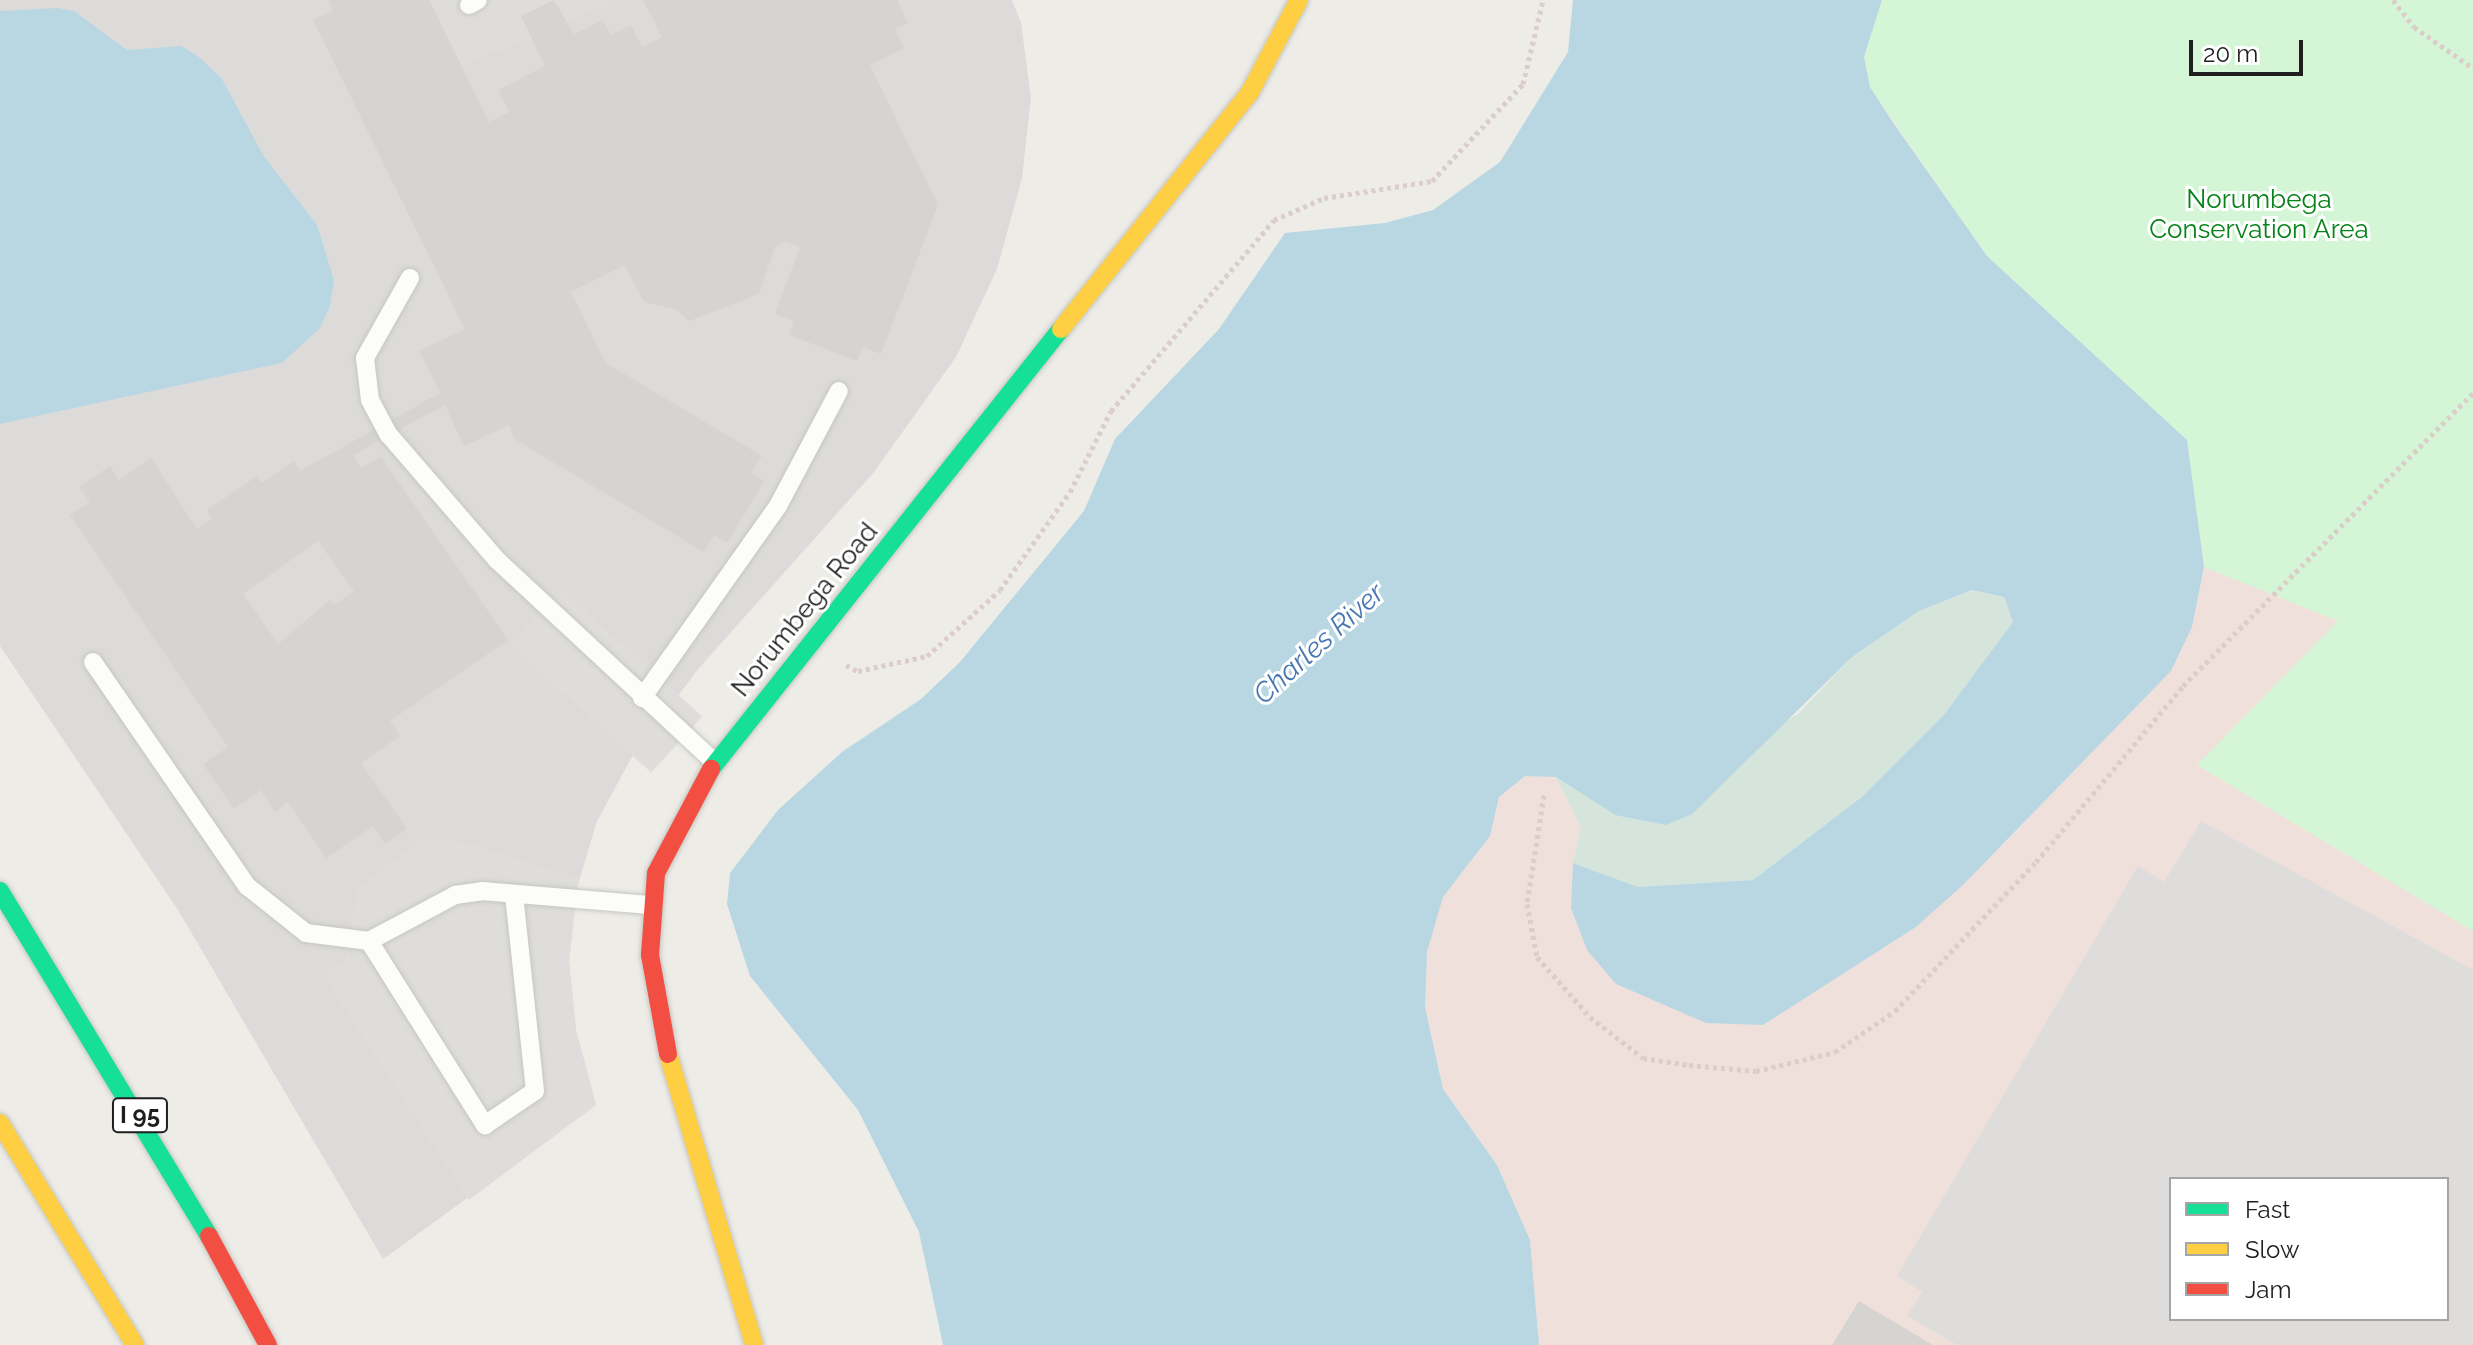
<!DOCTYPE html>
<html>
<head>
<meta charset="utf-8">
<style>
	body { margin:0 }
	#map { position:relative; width:2473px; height:1345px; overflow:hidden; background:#edece7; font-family:Raleway,sans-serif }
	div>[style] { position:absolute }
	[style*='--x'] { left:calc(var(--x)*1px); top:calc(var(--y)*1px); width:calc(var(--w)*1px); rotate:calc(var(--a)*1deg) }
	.residential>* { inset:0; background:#dcdbd9 }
	.commercial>* { inset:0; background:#f0e0dc }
	.wetland>* { inset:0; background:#d5e5dc }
	.park>* { inset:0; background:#d4f5d6 }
	.parking>* { inset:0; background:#dedddb; transform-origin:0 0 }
	.water>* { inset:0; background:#b9d7e2 }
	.building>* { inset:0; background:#d5d4d0 }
	.path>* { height:5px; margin-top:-2.5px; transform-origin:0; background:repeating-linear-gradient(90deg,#dbcdca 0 4px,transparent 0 8px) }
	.roads { filter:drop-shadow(0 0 2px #c6c6c3) drop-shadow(0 0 2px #c6c6c3) }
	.lane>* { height:18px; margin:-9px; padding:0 9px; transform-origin:9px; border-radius:9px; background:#fcfcfb }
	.fast>* { height:18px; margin:-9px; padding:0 9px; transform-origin:9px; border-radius:9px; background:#16e098 }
	.slow>* { height:18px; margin:-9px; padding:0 9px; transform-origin:9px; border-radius:9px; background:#ffcf43 }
	.jam>* { height:18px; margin:-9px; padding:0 9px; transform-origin:9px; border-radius:9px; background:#f24e42 }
	span { translate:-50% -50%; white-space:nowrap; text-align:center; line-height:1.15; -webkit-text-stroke:6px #fff; paint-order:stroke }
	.shield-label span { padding:2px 6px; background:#fff; border:2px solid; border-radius:6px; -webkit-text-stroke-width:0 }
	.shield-label { font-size:24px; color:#1f1f1f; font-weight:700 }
	.park-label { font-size:26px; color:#078319 }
	.street-label { font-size:26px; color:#1f1f1f }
	.water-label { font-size:28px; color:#4676b3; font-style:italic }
	.legend { position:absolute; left:2169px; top:1177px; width:280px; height:144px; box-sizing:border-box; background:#fff; border:2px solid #a5a5a5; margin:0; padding:10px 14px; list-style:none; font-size:24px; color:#1f1f1f }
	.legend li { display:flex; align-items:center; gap:16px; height:40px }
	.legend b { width:40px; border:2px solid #a5a5a5 }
	.scale { position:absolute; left:2189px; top:40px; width:114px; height:36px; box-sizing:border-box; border:4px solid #1f1f1f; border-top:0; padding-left:10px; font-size:24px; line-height:28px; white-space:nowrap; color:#1f1f1f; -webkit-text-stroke:6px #fff; paint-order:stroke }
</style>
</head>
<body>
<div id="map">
	<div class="residential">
		<i style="clip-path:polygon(0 0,1012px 0,1021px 23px,1031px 98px,1022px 178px,997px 269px,956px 357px,874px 472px,699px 668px,632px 757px,597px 821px,576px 891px,569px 961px,576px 1030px,596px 1105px,383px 1259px,178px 910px,0 646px)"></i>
	</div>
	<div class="commercial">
		<i style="clip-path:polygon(evenodd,2204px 567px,2339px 621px,2198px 765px,2473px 931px,2473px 1345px,1539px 1345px,1530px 1240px,1497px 1165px,1443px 1089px,1425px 1007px,1427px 952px,1443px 897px,1490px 836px,1499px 797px,1525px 775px,1556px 777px,1581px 828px,1571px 908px,1763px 1025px,1916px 927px,2018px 830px,2192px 627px,2204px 567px,2171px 1179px,2447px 1179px,2447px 1319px,2171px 1319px,2171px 1179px)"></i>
	</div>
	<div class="wetland">
		<i style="clip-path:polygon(1972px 590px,2004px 597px,2013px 622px,1943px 716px,1863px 796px,1753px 880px,1638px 887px,1573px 863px,1581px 828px,1556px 777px,1615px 815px,1798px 714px,1852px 657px,1919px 611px)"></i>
	</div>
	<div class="park">
		<i style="clip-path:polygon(1882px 0,2473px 0,2473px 931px,2197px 765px,2338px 621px,2204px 567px,2187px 440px,1987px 256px,1870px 87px,1864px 57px)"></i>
	</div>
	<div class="parking">
		<i style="clip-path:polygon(431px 0,613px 0,613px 3px,462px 66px)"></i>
		<i style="left:561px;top:589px;width:190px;height:76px;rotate:42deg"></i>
		<i style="clip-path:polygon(evenodd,2201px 821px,2473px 970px,2473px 1345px,1957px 1345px,1907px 1316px,1922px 1292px,1897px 1276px,2138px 866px,2164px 882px,2201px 821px,2171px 1179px,2447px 1179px,2447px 1319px,2171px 1319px,2171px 1179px)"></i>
		<i style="clip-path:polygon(424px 838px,467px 843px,579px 878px,569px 961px,576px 1030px,596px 1105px,469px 1200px,323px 975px,345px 959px,358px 888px)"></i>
	</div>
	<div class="water">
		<i style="clip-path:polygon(1573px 0,1882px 0,1864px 57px,1870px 87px,1892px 121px,1987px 256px,2187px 440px,2204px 567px,2192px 627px,2171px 671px,1964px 884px,1916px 927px,1763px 1025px,1706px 1023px,1616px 984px,1587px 950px,1571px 908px,1573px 863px,1638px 887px,1753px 880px,1863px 796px,1943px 716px,2013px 622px,2004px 597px,1972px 590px,1919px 611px,1852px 657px,1692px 814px,1666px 825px,1615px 815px,1556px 777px,1525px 776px,1499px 797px,1490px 836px,1443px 897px,1427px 952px,1425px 1007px,1443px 1089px,1497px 1165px,1530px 1240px,1539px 1345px,943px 1345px,919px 1232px,858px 1110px,750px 976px,727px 904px,730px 873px,778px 810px,842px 752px,921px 699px,960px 662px,1084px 511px,1115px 439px,1219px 329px,1285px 233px,1385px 223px,1433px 210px,1500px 162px,1568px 52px)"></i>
		<i style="clip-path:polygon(57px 8px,74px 11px,127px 50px,181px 46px,199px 57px,222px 79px,263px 155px,317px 225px,334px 280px,330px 306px,320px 328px,282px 363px,0 424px,0 11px)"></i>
	</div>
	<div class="building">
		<i style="clip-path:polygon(evenodd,329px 0,429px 0,489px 122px,509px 112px,498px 90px,545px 66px,521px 16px,554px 0,574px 34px,603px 20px,611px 35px,631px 25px,642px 47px,662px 37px,643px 0,897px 0,908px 23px,895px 29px,904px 48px,870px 65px,938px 205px,881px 354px,863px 347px,857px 361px,789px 335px,794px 321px,775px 314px,800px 247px,786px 241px,775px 247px,759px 294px,689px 321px,675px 309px,644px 302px,625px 265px,571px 292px,606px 363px,762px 456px,751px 473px,764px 481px,727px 543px,714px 535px,704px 552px,514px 439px,509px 425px,464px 446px,445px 405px,353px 455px,361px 468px,381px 457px,508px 640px,390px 721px,400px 736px,361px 763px,407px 829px,385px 844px,373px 826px,326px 858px,288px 802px,275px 812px,261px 790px,234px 809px,203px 764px,228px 747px,70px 515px,90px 502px,79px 487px,110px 466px,119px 480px,151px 458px,197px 529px,212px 519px,207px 510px,257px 476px,262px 483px,294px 461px,300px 471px,440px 393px,419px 351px,465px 329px,313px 20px,333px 11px,329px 0,318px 541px,354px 591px,334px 605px,330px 600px,278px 644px,243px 594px,318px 541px)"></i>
		<i style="clip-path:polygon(1859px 1301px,1933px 1345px,1832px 1345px)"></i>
	</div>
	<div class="path">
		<i style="--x:2393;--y:0;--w:34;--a:52"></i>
		<i style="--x:2414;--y:27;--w:72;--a:34.8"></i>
		<i style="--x:846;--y:665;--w:13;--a:27"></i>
		<i style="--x:858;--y:671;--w:71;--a:-12.3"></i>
		<i style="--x:927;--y:656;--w:98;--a:-42.1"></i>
		<i style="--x:1000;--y:590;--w:120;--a:-54.5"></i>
		<i style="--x:1070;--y:492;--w:91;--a:-63.2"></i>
		<i style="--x:1111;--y:411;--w:251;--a:-49.5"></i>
		<i style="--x:1274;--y:220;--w:55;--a:-23.7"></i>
		<i style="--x:1324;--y:198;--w:109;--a:-8.9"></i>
		<i style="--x:1432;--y:181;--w:133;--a:-46.8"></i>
		<i style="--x:1523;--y:84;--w:86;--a:-76.6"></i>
		<i style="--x:1544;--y:795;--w:110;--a:98.9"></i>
		<i style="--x:1527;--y:904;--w:54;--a:79.3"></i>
		<i style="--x:1537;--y:957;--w:80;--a:48.5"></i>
		<i style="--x:1590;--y:1017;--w:67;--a:37.7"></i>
		<i style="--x:1643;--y:1058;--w:47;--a:8.7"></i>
		<i style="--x:1689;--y:1065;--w:67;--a:5.1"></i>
		<i style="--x:1756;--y:1071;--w:81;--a:-13.5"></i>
		<i style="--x:1835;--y:1052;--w:73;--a:-34.3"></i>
		<i style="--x:1895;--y:1011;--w:205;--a:-46.6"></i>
		<i style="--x:2036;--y:862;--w:229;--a:-50.1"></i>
		<i style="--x:2183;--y:686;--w:412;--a:-45.3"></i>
	</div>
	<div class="roads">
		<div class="lane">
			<i style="--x:469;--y:5;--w:10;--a:-29"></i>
			<i style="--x:410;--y:278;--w:92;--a:119.4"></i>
			<i style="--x:365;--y:358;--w:42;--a:83.2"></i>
			<i style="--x:370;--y:400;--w:40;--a:62"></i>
			<i style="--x:389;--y:435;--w:165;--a:49.2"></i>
			<i style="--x:497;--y:560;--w:296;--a:42.9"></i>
			<i style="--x:93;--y:662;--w:272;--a:55.5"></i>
			<i style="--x:247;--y:886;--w:75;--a:38.5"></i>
			<i style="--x:306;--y:933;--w:64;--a:7.2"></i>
			<i style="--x:369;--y:941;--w:98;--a:-28.1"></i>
			<i style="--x:455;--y:895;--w:27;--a:-8"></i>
			<i style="--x:482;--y:891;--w:168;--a:4.8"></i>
			<i style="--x:642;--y:698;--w:235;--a:-54.7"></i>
			<i style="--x:778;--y:506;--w:130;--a:-62.1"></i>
			<i style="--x:369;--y:941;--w:218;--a:57.8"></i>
			<i style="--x:485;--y:1125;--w:60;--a:-34.2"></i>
			<i style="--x:535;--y:1091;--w:196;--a:-96.1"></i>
		</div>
		<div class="fast">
			<i style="--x:711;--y:769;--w:562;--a:-51.5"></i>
			<i style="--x:0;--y:891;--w:403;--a:58.8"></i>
		</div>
		<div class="slow">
			<i style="--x:1061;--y:329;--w:303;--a:-51.4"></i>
			<i style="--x:1250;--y:92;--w:104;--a:-62"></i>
			<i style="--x:668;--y:1054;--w:303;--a:73.5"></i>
			<i style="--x:0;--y:1123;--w:260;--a:58.7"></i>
		</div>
		<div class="jam">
			<i style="--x:668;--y:1054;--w:101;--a:-100.3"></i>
			<i style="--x:650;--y:955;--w:82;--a:-85.8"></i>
			<i style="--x:656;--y:873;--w:118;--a:-62.1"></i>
			<i style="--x:209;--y:1236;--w:124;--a:61.6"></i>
		</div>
	</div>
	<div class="shield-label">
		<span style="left:140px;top:1115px">I 95</span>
	</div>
	<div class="park-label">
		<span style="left:2259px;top:215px">Norumbega<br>Conservation Area</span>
	</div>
	<div class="street-label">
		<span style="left:805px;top:610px;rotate:-51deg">Norumbega Road</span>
	</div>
	<div class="water-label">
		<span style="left:1319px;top:644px;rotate:-42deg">Charles River</span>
	</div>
	<ul class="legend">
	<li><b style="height:10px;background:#16e098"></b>Fast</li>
	<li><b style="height:10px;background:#ffcf43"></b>Slow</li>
	<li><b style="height:10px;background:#f24e42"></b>Jam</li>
	</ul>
	<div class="scale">20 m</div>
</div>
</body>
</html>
